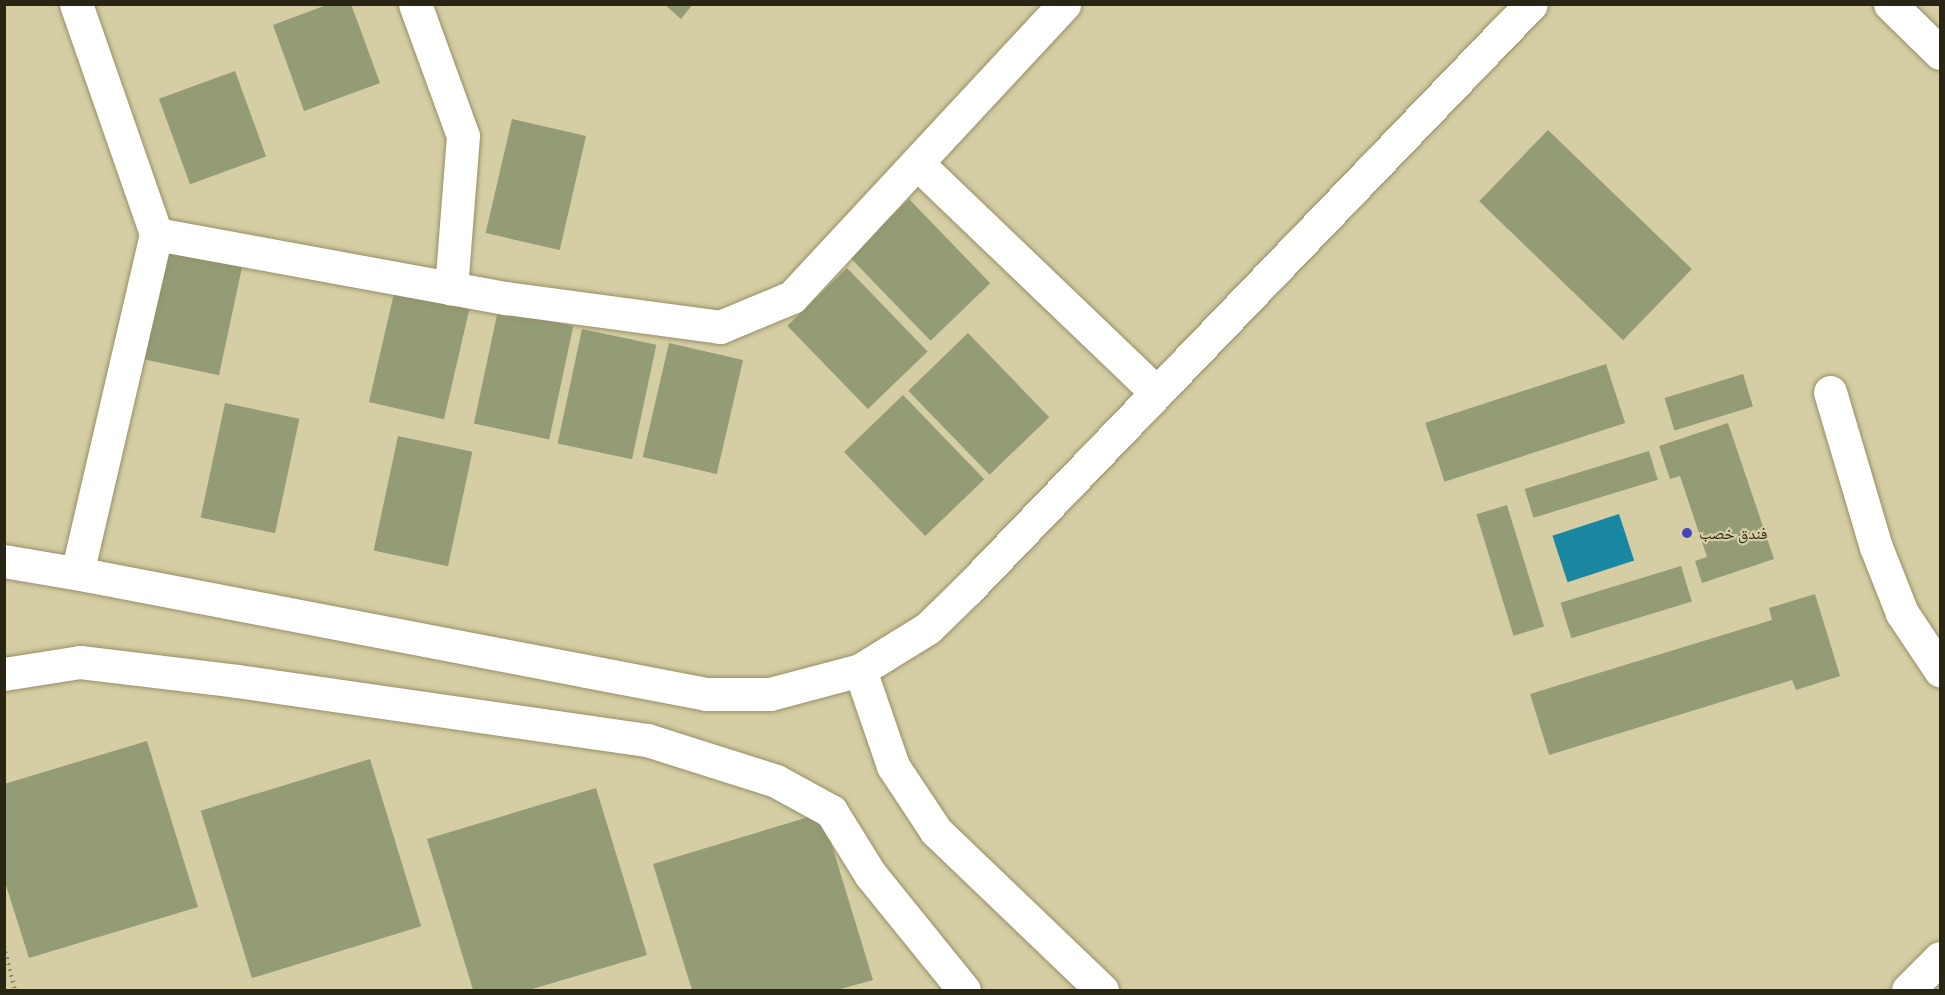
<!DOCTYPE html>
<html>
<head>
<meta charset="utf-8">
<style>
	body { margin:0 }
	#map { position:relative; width:1945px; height:995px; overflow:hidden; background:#d5cda3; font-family:"PT Sans Narrow","Noto Naskh Arabic",sans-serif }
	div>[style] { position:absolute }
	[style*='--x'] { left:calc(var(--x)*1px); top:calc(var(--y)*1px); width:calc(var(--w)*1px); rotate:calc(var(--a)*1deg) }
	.water>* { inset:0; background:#1987a1; transform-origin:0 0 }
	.building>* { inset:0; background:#939c75; transform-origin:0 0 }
	.path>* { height:4px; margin-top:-2px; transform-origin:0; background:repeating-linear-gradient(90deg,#8a8566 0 1.5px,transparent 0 6px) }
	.roads { filter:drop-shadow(0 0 2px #968f68) drop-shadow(0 0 2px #968f68) }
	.minor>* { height:33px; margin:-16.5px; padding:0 16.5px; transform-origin:16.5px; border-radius:16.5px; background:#fff }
	.major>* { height:33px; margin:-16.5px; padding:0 16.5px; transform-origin:16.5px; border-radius:16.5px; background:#fff }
	.highway>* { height:33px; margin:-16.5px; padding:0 16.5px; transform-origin:16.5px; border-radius:16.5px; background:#fff }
	.dots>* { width:16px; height:16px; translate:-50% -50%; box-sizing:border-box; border:3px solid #d5cda3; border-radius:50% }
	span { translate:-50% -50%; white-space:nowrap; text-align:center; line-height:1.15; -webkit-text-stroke:4.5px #d5cda3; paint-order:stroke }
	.poi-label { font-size:16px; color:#282515 }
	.left { translate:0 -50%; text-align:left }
	.frame { position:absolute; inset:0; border:6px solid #282515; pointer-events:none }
</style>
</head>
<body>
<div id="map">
	<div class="water">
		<i style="left:1619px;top:514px;width:49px;height:70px;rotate:72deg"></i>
	</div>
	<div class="building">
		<i style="clip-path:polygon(329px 4px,351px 4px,380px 83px,304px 111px,273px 25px)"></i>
		<i style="clip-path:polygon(664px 4px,693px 4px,681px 19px)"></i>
		<i style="left:235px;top:71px;width:91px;height:81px;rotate:70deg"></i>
		<i style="left:512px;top:119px;width:76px;height:117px;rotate:13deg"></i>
		<i style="left:1548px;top:130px;width:200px;height:99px;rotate:44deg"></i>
		<i style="left:909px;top:199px;width:117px;height:83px;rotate:46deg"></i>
		<i style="left:169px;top:245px;width:76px;height:117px;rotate:12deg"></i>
		<i style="left:847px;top:268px;width:116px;height:83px;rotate:46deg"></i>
		<i style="left:395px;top:289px;width:77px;height:116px;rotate:13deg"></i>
		<i style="left:498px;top:310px;width:77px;height:116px;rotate:12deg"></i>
		<i style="left:582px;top:329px;width:76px;height:117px;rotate:12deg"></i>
		<i style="left:968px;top:333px;width:117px;height:83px;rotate:46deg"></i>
		<i style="left:669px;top:343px;width:76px;height:117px;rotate:13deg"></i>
		<i style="left:1606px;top:364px;width:62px;height:190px;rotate:72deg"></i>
		<i style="left:1743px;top:374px;width:34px;height:82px;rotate:73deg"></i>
		<i style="left:903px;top:395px;width:117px;height:82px;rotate:46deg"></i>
		<i style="left:225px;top:403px;width:76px;height:117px;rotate:12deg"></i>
		<i style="clip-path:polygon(1728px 423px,1774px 559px,1702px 583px,1695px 561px,1707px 557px,1680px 476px,1670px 479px,1659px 446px)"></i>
		<i style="left:398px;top:436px;width:76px;height:117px;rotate:12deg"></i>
		<i style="left:1649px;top:451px;width:30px;height:130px;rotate:73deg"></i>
		<i style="left:1507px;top:505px;width:127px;height:32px;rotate:73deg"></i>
		<i style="left:1681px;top:566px;width:37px;height:126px;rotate:73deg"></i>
		<i style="clip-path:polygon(1815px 594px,1840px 676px,1796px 690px,1792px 680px,1549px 755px,1530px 694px,1772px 620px,1769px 608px)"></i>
		<i style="clip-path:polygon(147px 741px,198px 907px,29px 958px,4px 879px,4px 784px)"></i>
		<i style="left:370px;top:759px;width:175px;height:177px;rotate:73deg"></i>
		<i style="clip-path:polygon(596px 788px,647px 955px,529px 990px,473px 990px,427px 839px)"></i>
		<i style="clip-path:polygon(822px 813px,873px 980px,837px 990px,692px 990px,653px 864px)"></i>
	</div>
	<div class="path">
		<i style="--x:4;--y:946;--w:45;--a:76"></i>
	</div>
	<div class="roads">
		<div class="minor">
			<i style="--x:76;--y:4;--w:244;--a:70.8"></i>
			<i style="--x:156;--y:234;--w:348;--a:103.1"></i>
			<i style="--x:415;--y:4;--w:140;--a:70"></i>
			<i style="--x:463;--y:136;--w:153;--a:94.5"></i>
			<i style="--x:1890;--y:4;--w:70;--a:44.4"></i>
			<i style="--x:917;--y:163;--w:332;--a:43.8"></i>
			<i style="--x:156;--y:234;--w:356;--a:10.4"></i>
			<i style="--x:506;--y:298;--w:216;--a:7.7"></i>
			<i style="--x:720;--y:327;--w:78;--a:-22.6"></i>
			<i style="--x:792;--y:297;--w:400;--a:-47.1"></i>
			<i style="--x:1830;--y:392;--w:162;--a:73.5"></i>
			<i style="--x:1876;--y:547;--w:71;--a:68.5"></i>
			<i style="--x:1902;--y:613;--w:69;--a:56.3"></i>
			<i style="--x:860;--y:670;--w:102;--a:71"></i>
			<i style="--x:893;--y:766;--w:78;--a:56.5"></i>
			<i style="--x:936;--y:831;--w:230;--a:43.8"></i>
			<i style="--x:4;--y:674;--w:77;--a:-9"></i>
			<i style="--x:80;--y:662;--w:158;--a:6.9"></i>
			<i style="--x:237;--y:681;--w:414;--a:8.2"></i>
			<i style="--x:647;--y:740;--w:135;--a:17.6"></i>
			<i style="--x:776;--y:781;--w:63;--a:28.6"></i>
			<i style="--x:831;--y:811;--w:74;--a:58.2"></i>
			<i style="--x:870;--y:874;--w:149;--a:51"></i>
		</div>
		<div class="major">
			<i style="--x:4;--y:561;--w:83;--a:9.7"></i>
			<i style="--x:86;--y:575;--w:631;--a:10.86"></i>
			<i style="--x:706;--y:694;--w:64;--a:0"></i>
			<i style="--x:770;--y:694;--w:93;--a:-14.9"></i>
			<i style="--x:860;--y:670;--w:80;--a:-31.7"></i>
			<i style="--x:928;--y:628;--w:54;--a:-44.3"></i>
			<i style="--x:967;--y:590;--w:813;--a:-46.1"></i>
		</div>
		<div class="highway">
			<i style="--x:1908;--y:990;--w:45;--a:-45"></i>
		</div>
	</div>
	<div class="dots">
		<i style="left:1687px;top:533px;background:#4943ba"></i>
	</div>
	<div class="poi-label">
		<span class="left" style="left:1699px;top:533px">فندق خصب</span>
	</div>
	<div class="frame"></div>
</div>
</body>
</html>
